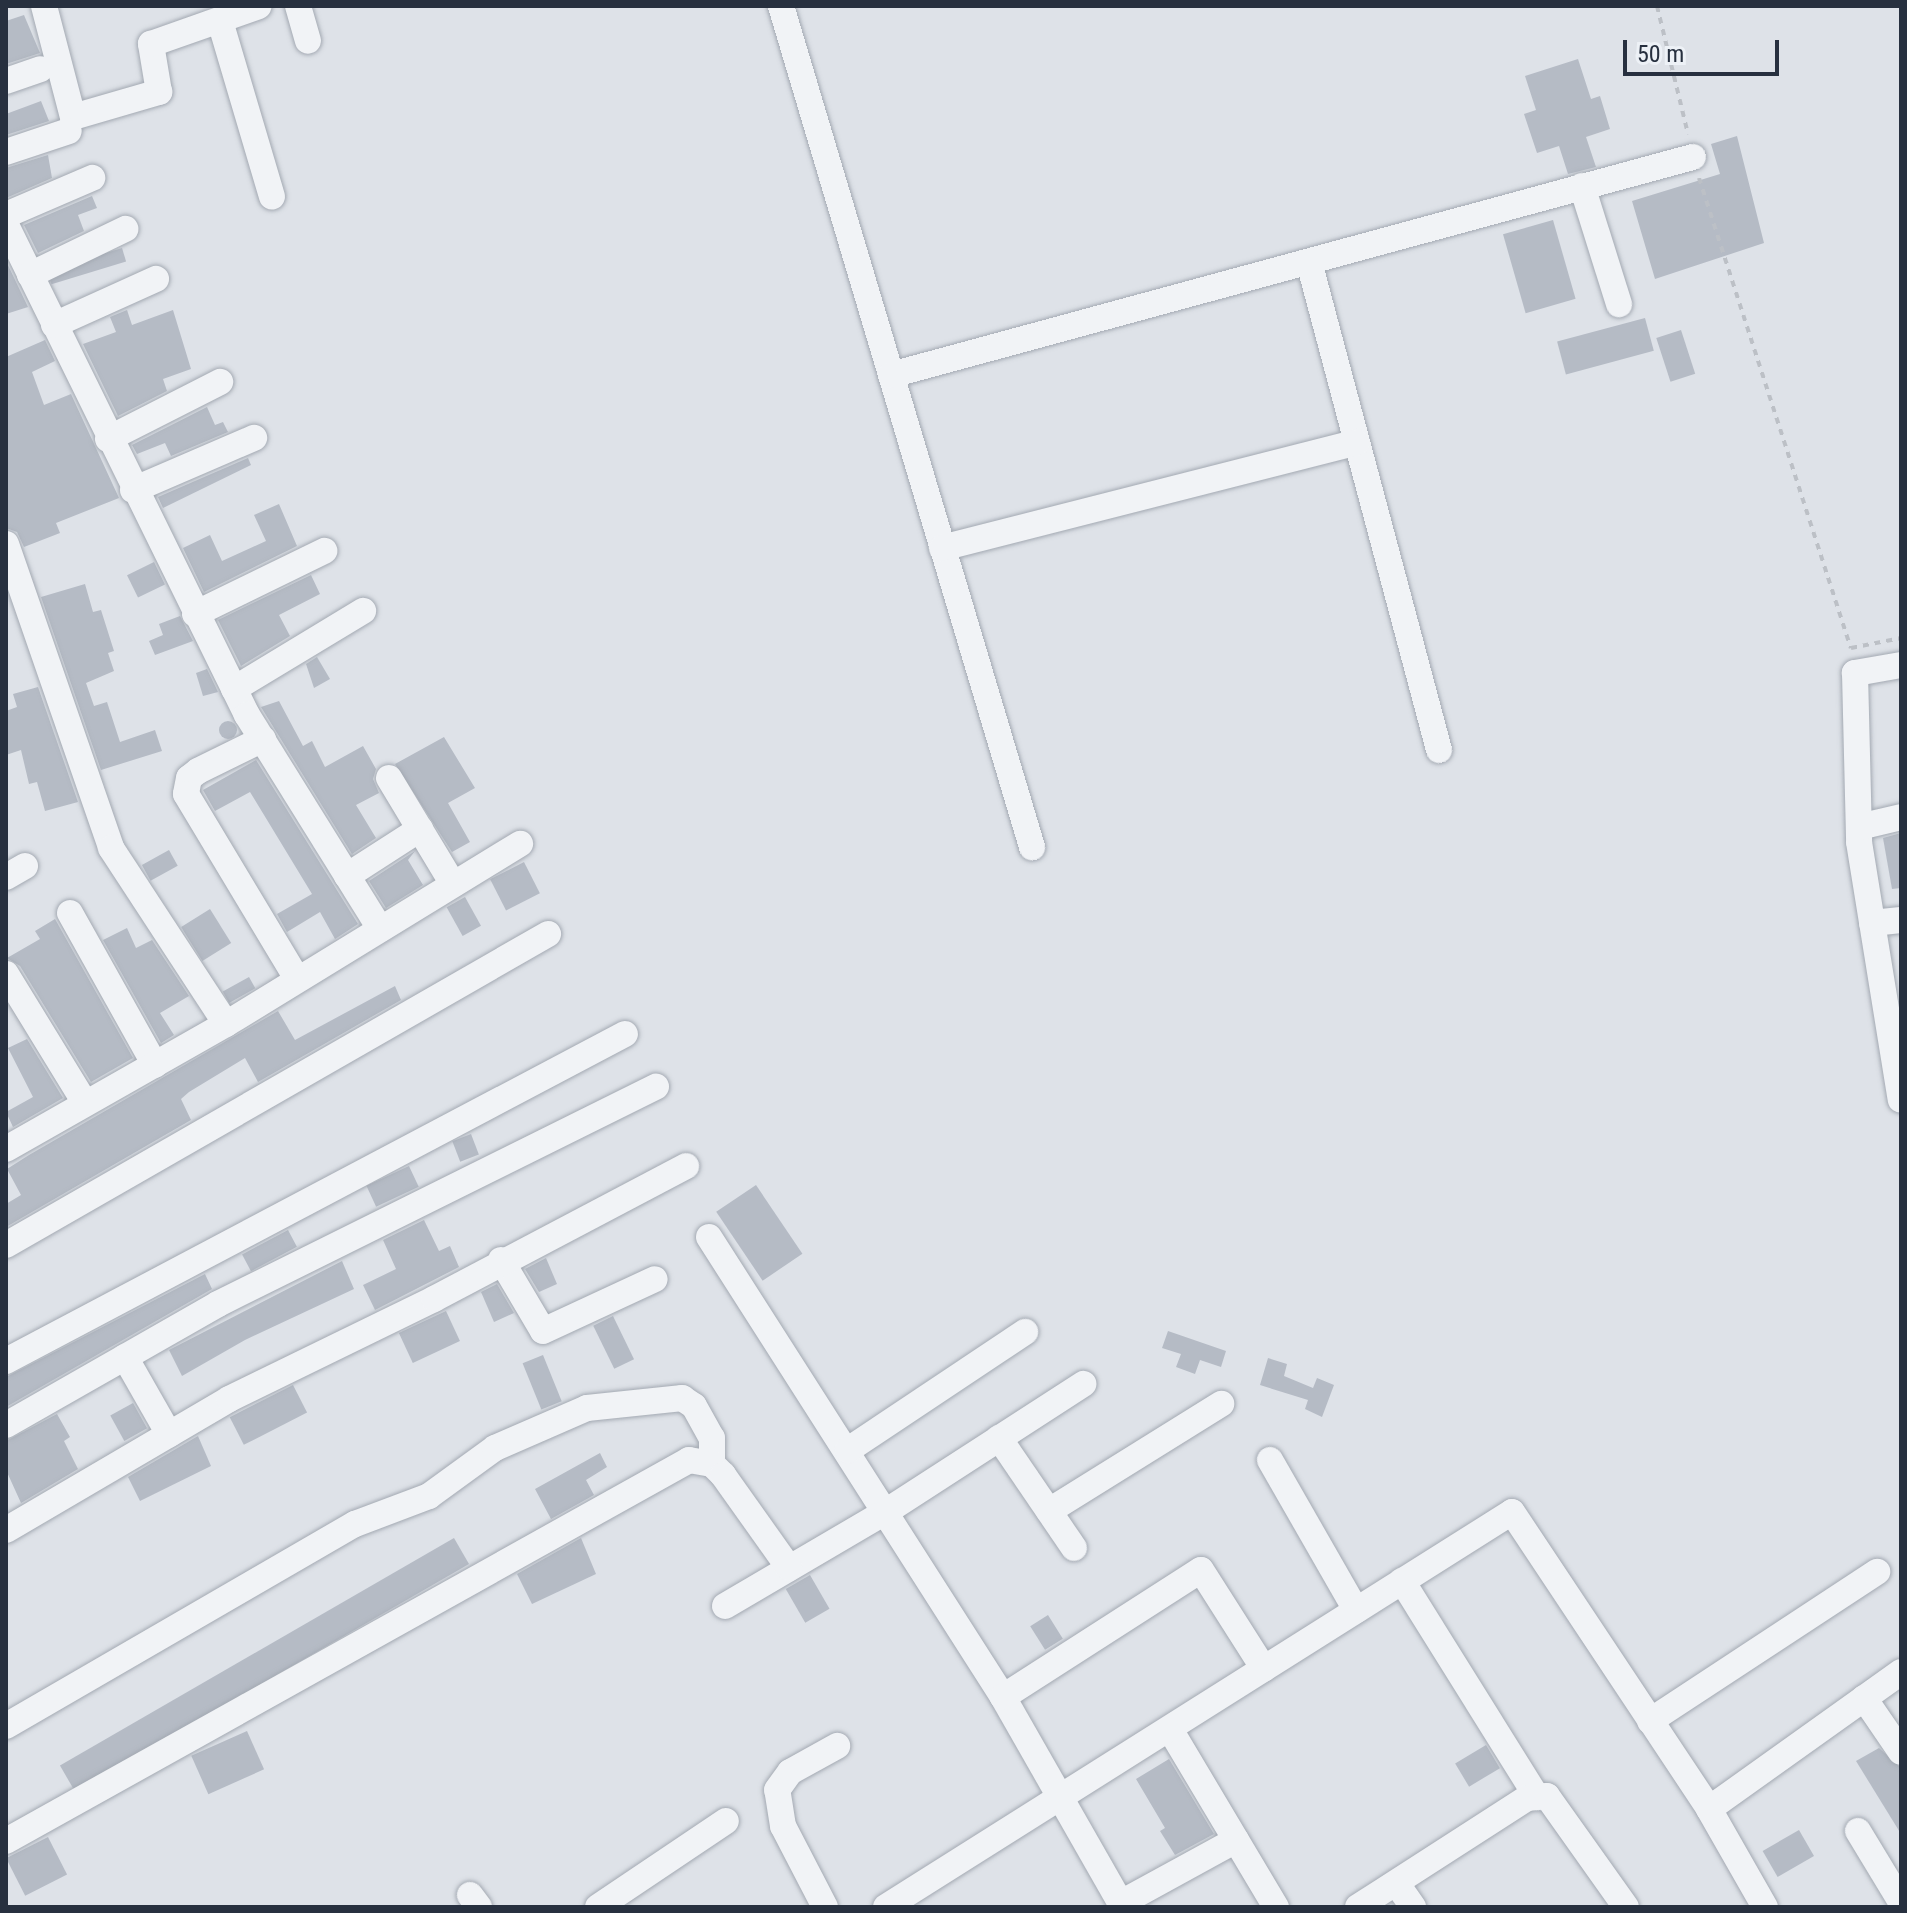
<!DOCTYPE html>
<html>
<head>
<meta charset="utf-8">
<style>
	body { margin:0 }
	#map { position:relative; width:1907px; height:1913px; overflow:hidden; background:#dee2e8; font-family:"Roboto Condensed",sans-serif }
	div>[style] { position:absolute }
	[style*='--x'] { left:calc(var(--x)*1px); top:calc(var(--y)*1px); width:calc(var(--w)*1px); rotate:calc(var(--a)*1deg) }
	.building>* { inset:0; background:#b5bbc5; transform-origin:0 0 }
	.round { border-radius:50% }
	.path>* { height:4px; margin-top:-2px; transform-origin:0; background:repeating-linear-gradient(90deg,#bcc0c6 0 6px,transparent 0 12px) }
	.roads { filter:drop-shadow(0 0 2px #a3a9b2) drop-shadow(0 0 2px #a3a9b2) }
	.minor>* { height:26px; margin:-13px; padding:0 13px; transform-origin:13px; border-radius:13px; background:#f1f3f6 }
	span { translate:-50% -50%; white-space:nowrap; text-align:center; line-height:1.15; -webkit-text-stroke:6px #edf1f6; paint-order:stroke }
	.frame { position:absolute; inset:0; border:8px solid #27303f; pointer-events:none }
	.scale { position:absolute; left:1623px; top:40px; width:156px; height:36px; box-sizing:border-box; border:4px solid #27303f; border-top:0; padding-left:10px; font-size:24px; line-height:28px; white-space:nowrap; color:#27303f; -webkit-text-stroke:6px #edf1f6; paint-order:stroke }
</style>
</head>
<body>
<div id="map">
	<div class="building">
		<i style="clip-path:polygon(24px 15px,40px 53px,6px 64px,6px 21px)"></i>
		<i style="clip-path:polygon(1578px 59px,1591px 99px,1600px 96px,1610px 129px,1586px 137px,1596px 167px,1568px 174px,1559px 146px,1537px 153px,1524px 114px,1536px 110px,1525px 76px)"></i>
		<i style="clip-path:polygon(41px 101px,49px 121px,6px 135px,6px 114px)"></i>
		<i style="clip-path:polygon(1737px 136px,1764px 243px,1655px 279px,1632px 201px,1720px 174px,1711px 144px)"></i>
		<i style="clip-path:polygon(48px 155px,52px 178px,6px 198px,6px 168px)"></i>
		<i style="clip-path:polygon(92px 196px,97px 208px,78px 215px,84px 231px,38px 253px,24px 225px)"></i>
		<i style="left:1553px;top:220px;width:82px;height:52px;rotate:74deg"></i>
		<i style="left:122px;top:248px;width:14px;height:78px;rotate:73deg"></i>
		<i style="clip-path:polygon(6px 261px,28px 307px,6px 314px)"></i>
		<i style="clip-path:polygon(127px 310px,132px 325px,173px 310px,191px 369px,163px 379px,167px 391px,118px 416px,83px 344px,116px 332px,110px 317px)"></i>
		<i style="left:1645px;top:318px;width:34px;height:91px;rotate:75deg"></i>
		<i style="left:1681px;top:330px;width:46px;height:26px;rotate:72deg"></i>
		<i style="clip-path:polygon(45px 340px,55px 361px,32px 372px,44px 405px,71px 394px,119px 498px,56px 523px,60px 533px,24px 547px,17px 532px,6px 528px,6px 357px)"></i>
		<i style="clip-path:polygon(207px 407px,215px 425px,223px 422px,228px 432px,171px 456px,165px 443px,137px 454px,132px 445px)"></i>
		<i style="clip-path:polygon(248px 458px,251px 465px,163px 508px,158px 497px)"></i>
		<i style="clip-path:polygon(279px 504px,297px 546px,204px 592px,183px 548px,210px 535px,222px 561px,266px 541px,254px 515px)"></i>
		<i style="left:154px;top:562px;width:25px;height:30px;rotate:64deg"></i>
		<i style="clip-path:polygon(311px 575px,320px 594px,279px 615px,290px 636px,241px 666px,218px 620px)"></i>
		<i style="clip-path:polygon(85px 584px,93px 612px,101px 610px,114px 651px,108px 653px,114px 671px,86px 683px,94px 706px,107px 702px,120px 742px,155px 730px,162px 751px,101px 770px,41px 597px)"></i>
		<i style="clip-path:polygon(180px 616px,193px 641px,155px 655px,149px 641px,163px 635px,159px 624px)"></i>
		<i style="clip-path:polygon(317px 657px,330px 679px,314px 688px,306px 664px)"></i>
		<i style="clip-path:polygon(207px 669px,218px 692px,203px 696px,196px 673px)"></i>
		<i style="clip-path:polygon(38px 687px,78px 802px,45px 811px,37px 782px,29px 784px,21px 750px,6px 755px,6px 711px,17px 707px,13px 694px)"></i>
		<i style="clip-path:polygon(279px 701px,303px 746px,312px 741px,325px 767px,363px 746px,376px 769px,373px 779px,379px 793px,356px 805px,376px 838px,382px 834px,352px 854px,261px 707px)"></i>
		<i class="round" style="left:219px;top:721px;width:18px;height:18px"></i>
		<i style="clip-path:polygon(444px 737px,475px 788px,448px 803px,470px 842px,452px 852px,395px 764px)"></i>
		<i style="clip-path:polygon(256px 760px,358px 924px,335px 939px,320px 912px,287px 932px,277px 914px,312px 894px,250px 792px,215px 811px,203px 790px)"></i>
		<i style="clip-path:polygon(1901px 833px,1901px 888px,1892px 889px,1883px 838px)"></i>
		<i style="left:169px;top:850px;width:18px;height:31px;rotate:61deg"></i>
		<i style="clip-path:polygon(415px 851px,408px 860px,423px 885px,386px 908px,369px 881px)"></i>
		<i style="left:524px;top:862px;width:35px;height:38px;rotate:63deg"></i>
		<i style="left:465px;top:897px;width:33px;height:21px;rotate:61deg"></i>
		<i style="left:210px;top:909px;width:40px;height:34px;rotate:58deg"></i>
		<i style="clip-path:polygon(55px 919px,133px 1058px,91px 1082px,20px 966px,7px 958px,40px 939px,35px 931px)"></i>
		<i style="clip-path:polygon(127px 928px,136px 948px,152px 940px,189px 996px,160px 1013px,174px 1035px,161px 1043px,103px 940px)"></i>
		<i style="left:249px;top:977px;width:13px;height:30px;rotate:61deg"></i>
		<i style="clip-path:polygon(395px 986px,401px 1000px,258px 1082px,245px 1058px,189px 1092px,181px 1099px,191px 1120px,6px 1227px,6px 1204px,21px 1195px,7px 1169px,29px 1155px,278px 1011px,295px 1040px)"></i>
		<i style="clip-path:polygon(27px 1039px,63px 1098px,13px 1127px,6px 1112px,33px 1097px,8px 1048px)"></i>
		<i style="left:471px;top:1134px;width:22px;height:20px;rotate:69deg"></i>
		<i style="left:409px;top:1166px;width:23px;height:47px;rotate:65deg"></i>
		<i style="left:756px;top:1185px;width:83px;height:48px;rotate:56deg"></i>
		<i style="clip-path:polygon(424px 1220px,439px 1251px,450px 1246px,459px 1267px,375px 1310px,363px 1285px,396px 1269px,383px 1240px)"></i>
		<i style="left:288px;top:1230px;width:19px;height:52px;rotate:62deg"></i>
		<i style="clip-path:polygon(546px 1258px,557px 1284px,539px 1292px,525px 1269px)"></i>
		<i style="clip-path:polygon(342px 1261px,354px 1289px,245px 1340px,182px 1376px,169px 1350px)"></i>
		<i style="clip-path:polygon(205px 1274px,212px 1289px,6px 1407px,6px 1377px)"></i>
		<i style="clip-path:polygon(497px 1284px,514px 1313px,494px 1322px,481px 1292px)"></i>
		<i style="left:446px;top:1311px;width:33px;height:52px;rotate:65deg"></i>
		<i style="left:613px;top:1316px;width:48px;height:22px;rotate:64deg"></i>
		<i style="clip-path:polygon(1168px 1331px,1226px 1351px,1221px 1367px,1200px 1360px,1195px 1374px,1176px 1367px,1181px 1354px,1162px 1348px)"></i>
		<i style="left:543px;top:1355px;width:50px;height:22px;rotate:68deg"></i>
		<i style="clip-path:polygon(1268px 1358px,1287px 1364px,1284px 1376px,1313px 1388px,1317px 1378px,1334px 1385px,1322px 1417px,1305px 1409px,1308px 1400px,1260px 1385px)"></i>
		<i style="left:293px;top:1385px;width:31px;height:71px;rotate:63deg"></i>
		<i style="left:133px;top:1403px;width:29px;height:26px;rotate:61deg"></i>
		<i style="clip-path:polygon(57px 1414px,70px 1437px,64px 1441px,78px 1469px,21px 1503px,6px 1470px,6px 1441px)"></i>
		<i style="clip-path:polygon(198px 1436px,211px 1466px,140px 1501px,128px 1477px)"></i>
		<i style="clip-path:polygon(600px 1453px,607px 1467px,586px 1480px,594px 1495px,551px 1519px,535px 1489px)"></i>
		<i style="left:454px;top:1538px;width:30px;height:455px;rotate:60deg"></i>
		<i style="clip-path:polygon(581px 1538px,596px 1574px,532px 1604px,517px 1574px)"></i>
		<i style="left:810px;top:1575px;width:39px;height:28px;rotate:60deg"></i>
		<i style="left:1048px;top:1615px;width:28px;height:21px;rotate:58deg"></i>
		<i style="left:247px;top:1731px;width:42px;height:61px;rotate:66deg"></i>
		<i style="left:1486px;top:1745px;width:27px;height:36px;rotate:59deg"></i>
		<i style="clip-path:polygon(1879px 1748px,1901px 1768px,1901px 1834px,1856px 1761px)"></i>
		<i style="clip-path:polygon(1169px 1759px,1214px 1834px,1175px 1855px,1160px 1831px,1165px 1828px,1136px 1779px)"></i>
		<i style="left:1799px;top:1830px;width:30px;height:42px;rotate:60deg"></i>
		<i style="left:48px;top:1837px;width:42px;height:47px;rotate:63deg"></i>
	</div>
	<div class="path">
		<i style="--x:1657;--y:6;--w:132;--a:76.4"></i>
		<i style="--x:1699;--y:178;--w:494;--a:72.1"></i>
		<i style="--x:1851;--y:648;--w:51;--a:-11.3"></i>
	</div>
	<div class="roads">
		<div class="minor">
			<i style="--x:44;--y:6;--w:115;--a:75.4"></i>
			<i style="--x:73;--y:117;--w:90;--a:-16.2"></i>
			<i style="--x:159;--y:92;--w:49;--a:-99.5"></i>
			<i style="--x:151;--y:44;--w:114;--a:-19.4"></i>
			<i style="--x:298;--y:6;--w:36;--a:74"></i>
			<i style="--x:781;--y:6;--w:878;--a:73.38"></i>
			<i style="--x:220;--y:21;--w:183;--a:73.5"></i>
			<i style="--x:6;--y:81;--w:36;--a:-19"></i>
			<i style="--x:6;--y:152;--w:66;--a:-18.4"></i>
			<i style="--x:1582;--y:186;--w:124;--a:72.6"></i>
			<i style="--x:6;--y:215;--w:94;--a:-23.3"></i>
			<i style="--x:6;--y:225;--w:546;--a:63.81"></i>
			<i style="--x:247;--y:715;--w:252;--a:58.1"></i>
			<i style="--x:1309;--y:262;--w:505;--a:75.08"></i>
			<i style="--x:30;--y:275;--w:106;--a:-25.8"></i>
			<i style="--x:54;--y:325;--w:112;--a:-24.3"></i>
			<i style="--x:891;--y:375;--w:831;--a:-15.21"></i>
			<i style="--x:108;--y:439;--w:126;--a:-27"></i>
			<i style="--x:133;--y:490;--w:132;--a:-23.3"></i>
			<i style="--x:6;--y:544;--w:322;--a:70.9"></i>
			<i style="--x:111;--y:848;--w:210;--a:56.8"></i>
			<i style="--x:942;--y:548;--w:428;--a:-14.3"></i>
			<i style="--x:195;--y:614;--w:144;--a:-26"></i>
			<i style="--x:1901;--y:665;--w:47;--a:170.1"></i>
			<i style="--x:1855;--y:673;--w:169;--a:88.6"></i>
			<i style="--x:1859;--y:842;--w:261;--a:80.8"></i>
			<i style="--x:234;--y:689;--w:151;--a:-31.2"></i>
			<i style="--x:263;--y:739;--w:72;--a:153.8"></i>
			<i style="--x:198;--y:771;--w:11;--a:142"></i>
			<i style="--x:189;--y:778;--w:16;--a:101"></i>
			<i style="--x:186;--y:794;--w:216;--a:59"></i>
			<i style="--x:389;--y:778;--w:124;--a:58.9"></i>
			<i style="--x:1859;--y:827;--w:43;--a:-13.4"></i>
			<i style="--x:347;--y:876;--w:87;--a:-32.8"></i>
			<i style="--x:6;--y:877;--w:22;--a:-30"></i>
			<i style="--x:70;--y:913;--w:174;--a:60.8"></i>
			<i style="--x:1872;--y:923;--w:29;--a:-6"></i>
			<i style="--x:6;--y:974;--w:151;--a:58.5"></i>
			<i style="--x:6;--y:1149;--w:253;--a:-29.6"></i>
			<i style="--x:226;--y:1024;--w:345;--a:-31.5"></i>
			<i style="--x:709;--y:1237;--w:546;--a:57.42"></i>
			<i style="--x:1003;--y:1697;--w:242;--a:60.3"></i>
			<i style="--x:6;--y:1245;--w:625;--a:-29.85"></i>
			<i style="--x:501;--y:1260;--w:82;--a:59.4"></i>
			<i style="--x:543;--y:1331;--w:123;--a:-24.9"></i>
			<i style="--x:125;--y:1357;--w:89;--a:60.3"></i>
			<i style="--x:6;--y:1361;--w:700;--a:-27.85"></i>
			<i style="--x:6;--y:1425;--w:244;--a:-29.7"></i>
			<i style="--x:218;--y:1304;--w:489;--a:-26.4"></i>
			<i style="--x:999;--y:1438;--w:133;--a:55.7"></i>
			<i style="--x:848;--y:1450;--w:213;--a:-33.7"></i>
			<i style="--x:1270;--y:1460;--w:173;--a:60.2"></i>
			<i style="--x:1049;--y:1511;--w:203;--a:-31.9"></i>
			<i style="--x:6;--y:1530;--w:259;--a:-30.4"></i>
			<i style="--x:229;--y:1399;--w:228;--a:-26"></i>
			<i style="--x:434;--y:1299;--w:285;--a:-27.8"></i>
			<i style="--x:1402;--y:1581;--w:255;--a:58"></i>
			<i style="--x:725;--y:1606;--w:188;--a:-30.4"></i>
			<i style="--x:887;--y:1511;--w:234;--a:-32.9"></i>
			<i style="--x:1003;--y:1697;--w:235;--a:-32.7"></i>
			<i style="--x:1201;--y:1570;--w:117;--a:57.5"></i>
			<i style="--x:1864;--y:1698;--w:65;--a:55.6"></i>
			<i style="--x:1650;--y:1721;--w:272;--a:-33.3"></i>
			<i style="--x:6;--y:1726;--w:403;--a:-30.1"></i>
			<i style="--x:355;--y:1524;--w:79;--a:-20.7"></i>
			<i style="--x:429;--y:1496;--w:82;--a:-36"></i>
			<i style="--x:495;--y:1448;--w:100;--a:-23.5"></i>
			<i style="--x:587;--y:1408;--w:96;--a:-6"></i>
			<i style="--x:682;--y:1398;--w:14;--a:34"></i>
			<i style="--x:694;--y:1406;--w:37;--a:61"></i>
			<i style="--x:712;--y:1438;--w:26;--a:90"></i>
			<i style="--x:1171;--y:1731;--w:205;--a:59.2"></i>
			<i style="--x:1709;--y:1809;--w:236;--a:-35.5"></i>
			<i style="--x:1858;--y:1831;--w:83;--a:58.8"></i>
			<i style="--x:6;--y:1841;--w:782;--a:-29.15"></i>
			<i style="--x:689;--y:1460;--w:23;--a:10"></i>
			<i style="--x:712;--y:1464;--w:16;--a:45"></i>
			<i style="--x:723;--y:1475;--w:114;--a:54.6"></i>
			<i style="--x:1397;--y:1884;--w:28;--a:55"></i>
			<i style="--x:470;--y:1895;--w:15;--a:53"></i>
			<i style="--x:1121;--y:1903;--w:131;--a:-28.7"></i>
			<i style="--x:598;--y:1907;--w:154;--a:-33.9"></i>
			<i style="--x:825;--y:1907;--w:91;--a:-117.4"></i>
			<i style="--x:783;--y:1826;--w:36;--a:-99"></i>
			<i style="--x:777;--y:1790;--w:22;--a:-54"></i>
			<i style="--x:790;--y:1772;--w:54;--a:-29"></i>
			<i style="--x:886;--y:1907;--w:740;--a:-32.25"></i>
			<i style="--x:1512;--y:1512;--w:356;--a:56.4"></i>
			<i style="--x:1709;--y:1809;--w:113;--a:60.3"></i>
			<i style="--x:1358;--y:1907;--w:201;--a:-32.8"></i>
			<i style="--x:1527;--y:1798;--w:20;--a:-6"></i>
			<i style="--x:1547;--y:1796;--w:136;--a:54.6"></i>
		</div>
	</div>
	<div class="frame"></div>
	<div class="scale">50 m</div>
</div>
</body>
</html>
